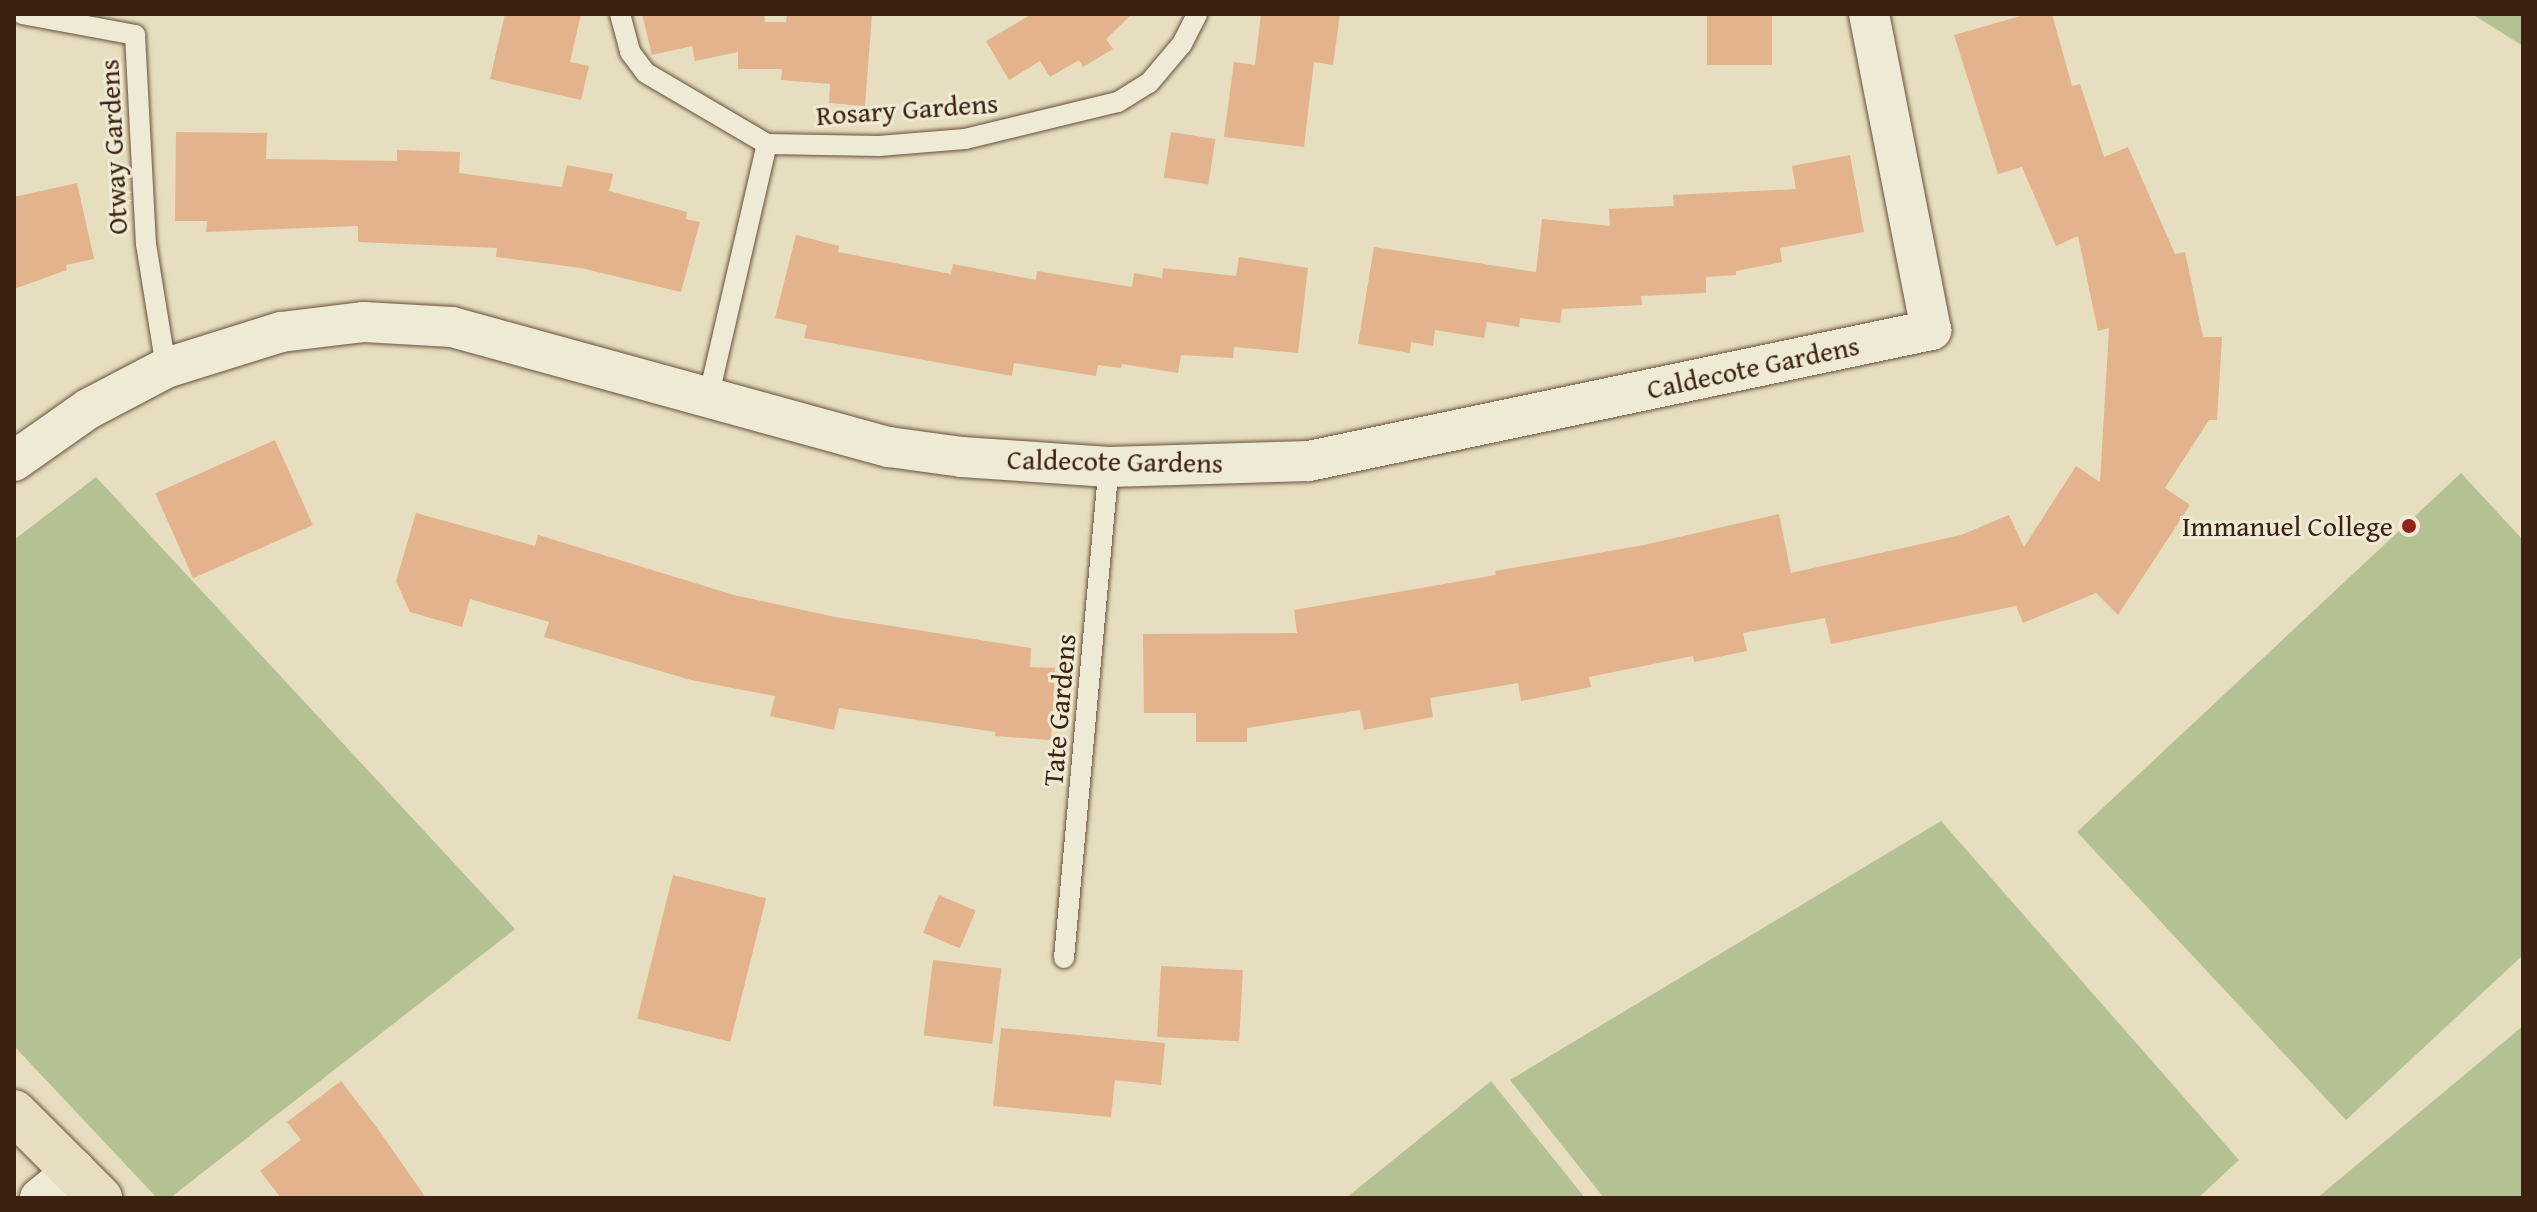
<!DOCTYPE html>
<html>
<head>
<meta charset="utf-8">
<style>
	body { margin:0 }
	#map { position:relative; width:2537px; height:1212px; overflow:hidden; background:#e7debf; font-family:"Gentium Book Plus",serif }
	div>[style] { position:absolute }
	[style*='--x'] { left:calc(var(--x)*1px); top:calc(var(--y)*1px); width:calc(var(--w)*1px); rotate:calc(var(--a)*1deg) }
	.green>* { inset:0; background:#b4c193 }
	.building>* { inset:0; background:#e2b38d; transform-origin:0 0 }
	.roads { filter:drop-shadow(0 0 2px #67503c) drop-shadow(0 0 2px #67503c) }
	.lane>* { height:20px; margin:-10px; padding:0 10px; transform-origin:10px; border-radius:10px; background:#efead5 }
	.street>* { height:40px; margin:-20px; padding:0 20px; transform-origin:20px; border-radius:20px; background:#efead5 }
	.primary>* { height:44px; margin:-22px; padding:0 22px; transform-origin:22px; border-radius:22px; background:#e7debf }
	.dots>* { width:22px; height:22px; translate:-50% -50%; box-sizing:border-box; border:4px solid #efead5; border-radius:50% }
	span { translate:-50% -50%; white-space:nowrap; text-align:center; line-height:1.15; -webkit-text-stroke:6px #efead5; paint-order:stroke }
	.street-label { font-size:28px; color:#3c2110 }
	.poi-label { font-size:28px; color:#3c2110 }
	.right { translate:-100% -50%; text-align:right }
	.frame { position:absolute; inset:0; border:16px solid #3c2110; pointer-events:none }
</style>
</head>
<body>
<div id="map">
	<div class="green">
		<i style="clip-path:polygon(2472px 14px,2523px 14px,2523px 46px)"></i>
		<i style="clip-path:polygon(2461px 473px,2523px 540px,2523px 955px,2346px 1120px,2077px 832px)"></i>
		<i style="clip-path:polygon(96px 477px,515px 929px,170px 1198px,157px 1198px,14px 1046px,14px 540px)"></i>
		<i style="clip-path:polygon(1941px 821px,2239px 1160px,2198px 1198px,1604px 1198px,1510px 1080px)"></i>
		<i style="clip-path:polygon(2523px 1026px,2523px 1198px,2317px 1198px)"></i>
		<i style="clip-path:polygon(1491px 1081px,1585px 1198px,1346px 1198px)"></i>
	</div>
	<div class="building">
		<i style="clip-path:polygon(505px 14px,581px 14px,570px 62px,589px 66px,581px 100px,490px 79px)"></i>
		<i style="clip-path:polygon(642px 14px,764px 14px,765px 22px,786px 22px,787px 14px,872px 14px,865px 106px,829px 103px,830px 84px,781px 80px,782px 69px,738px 69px,738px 52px,695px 61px,692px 46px,652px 55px)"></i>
		<i style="clip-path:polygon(1032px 14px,1132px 14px,1106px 39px,1113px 49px,1083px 67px,1079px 60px,1050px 77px,1040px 61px,1009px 80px,986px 41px)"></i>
		<i style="clip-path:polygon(1261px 14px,1340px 14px,1333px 65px,1314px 62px,1304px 147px,1224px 137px,1234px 62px,1255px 65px)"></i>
		<i style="left:1707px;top:14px;width:65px;height:51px"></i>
		<i style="clip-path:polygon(2028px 14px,2052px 14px,2072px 86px,2080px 84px,2104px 157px,2128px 147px,2175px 254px,2185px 252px,2203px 337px,2222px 337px,2217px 420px,2209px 420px,2165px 488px,2190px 505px,2118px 615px,2096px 593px,2023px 623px,2016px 606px,1831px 644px,1825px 618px,1743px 633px,1747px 651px,1694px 662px,1693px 656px,1589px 677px,1591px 687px,1521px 701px,1518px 683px,1430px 698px,1433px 717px,1364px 730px,1360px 710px,1247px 728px,1247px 742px,1196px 742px,1196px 713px,1144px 713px,1143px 634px,1297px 633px,1294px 610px,1496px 575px,1495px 571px,1644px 545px,1779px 514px,1791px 573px,1961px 535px,2009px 515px,2024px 547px,2076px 466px,2100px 482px,2109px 328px,2098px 331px,2078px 236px,2056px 246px,2022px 167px,1998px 174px,1954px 35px)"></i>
		<i style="clip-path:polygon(176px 132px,267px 133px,266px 159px,397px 161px,397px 150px,460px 152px,459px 173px,562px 187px,567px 165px,613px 174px,609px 191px,687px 212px,686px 219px,700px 222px,681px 292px,581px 268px,496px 257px,497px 248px,358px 242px,358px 226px,206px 232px,207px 221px,175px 221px)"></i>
		<i style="left:1171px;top:132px;width:45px;height:46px;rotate:9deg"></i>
		<i style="clip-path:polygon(1850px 155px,1864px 232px,1780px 248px,1782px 262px,1736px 271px,1736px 275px,1706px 277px,1706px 293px,1641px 296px,1642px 305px,1562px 309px,1560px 323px,1520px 318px,1519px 327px,1487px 322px,1484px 338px,1435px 330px,1433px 346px,1411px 342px,1410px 353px,1358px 344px,1374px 247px,1536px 272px,1542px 219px,1610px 226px,1609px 209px,1674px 206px,1673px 195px,1796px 189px,1792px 166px)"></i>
		<i style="clip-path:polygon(77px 183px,94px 259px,66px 265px,67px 270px,14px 289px,14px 197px)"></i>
		<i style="clip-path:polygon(796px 235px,839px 246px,838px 252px,951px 274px,953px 264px,1036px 280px,1037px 271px,1132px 287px,1134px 273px,1162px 278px,1163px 268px,1236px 276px,1239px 257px,1308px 268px,1298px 353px,1234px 347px,1233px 358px,1181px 355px,1178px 373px,1122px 364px,1121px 368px,1098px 365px,1096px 376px,1014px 363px,1012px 376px,804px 338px,807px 325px,775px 318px)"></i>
		<i style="left:275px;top:440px;width:93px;height:131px;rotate:66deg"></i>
		<i style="clip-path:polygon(416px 513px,535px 546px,538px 535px,734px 595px,835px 617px,1031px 648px,1030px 667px,1055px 668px,1051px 740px,995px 736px,995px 732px,839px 708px,834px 730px,770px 716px,775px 696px,691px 680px,544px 637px,549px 622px,470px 599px,462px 627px,410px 612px,396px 581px)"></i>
		<i style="left:673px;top:875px;width:96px;height:148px;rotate:14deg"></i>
		<i style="left:939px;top:895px;width:40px;height:41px;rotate:23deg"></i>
		<i style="left:933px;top:960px;width:69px;height:76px;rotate:7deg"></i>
		<i style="left:1161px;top:966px;width:82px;height:71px;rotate:3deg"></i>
		<i style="clip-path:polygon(1001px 1028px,1165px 1043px,1161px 1085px,1115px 1080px,1111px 1117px,993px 1106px)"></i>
		<i style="clip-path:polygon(341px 1081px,378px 1129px,426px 1198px,281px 1198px,260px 1171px,301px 1140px,287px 1122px)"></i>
	</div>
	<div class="roads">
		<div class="lane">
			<i style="--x:22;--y:14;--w:115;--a:10.5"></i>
			<i style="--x:135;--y:35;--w:209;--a:87"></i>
			<i style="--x:146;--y:244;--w:126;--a:80.8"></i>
			<i style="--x:620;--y:14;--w:39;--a:75"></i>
			<i style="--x:630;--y:52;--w:26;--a:53"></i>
			<i style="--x:646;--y:73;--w:140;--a:30.4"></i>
			<i style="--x:767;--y:144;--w:112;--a:1"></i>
			<i style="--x:879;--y:146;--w:86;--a:-4.7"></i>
			<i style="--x:965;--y:139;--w:157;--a:-13.6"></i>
			<i style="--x:1118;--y:102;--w:36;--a:-32"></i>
			<i style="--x:1149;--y:83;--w:51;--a:-49.8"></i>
			<i style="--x:1182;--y:44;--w:34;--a:-63"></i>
			<i style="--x:708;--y:399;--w:262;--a:-77"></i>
			<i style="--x:1064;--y:958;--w:493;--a:-84.8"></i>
		</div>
		<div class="street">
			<i style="--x:14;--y:461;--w:90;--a:-35.1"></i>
			<i style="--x:88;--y:409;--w:88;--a:-27.7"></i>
			<i style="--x:166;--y:368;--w:121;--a:-17.4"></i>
			<i style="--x:281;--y:332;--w:84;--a:-6.9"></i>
			<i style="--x:364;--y:322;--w:88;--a:3.3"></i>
			<i style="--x:452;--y:327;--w:453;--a:15.4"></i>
			<i style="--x:889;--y:447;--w:74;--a:7.8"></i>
			<i style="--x:962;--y:457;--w:147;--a:3.9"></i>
			<i style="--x:1109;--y:467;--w:200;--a:-1.7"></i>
			<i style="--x:1309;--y:461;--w:636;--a:-11.89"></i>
			<i style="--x:1931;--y:330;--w:322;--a:-101.1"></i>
			<i style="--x:40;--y:1198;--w:45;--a:-38.7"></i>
		</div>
		<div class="primary">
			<i style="--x:14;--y:1112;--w:122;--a:45"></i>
		</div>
	</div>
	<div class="dots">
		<i style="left:2409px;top:526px;background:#8f2418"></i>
	</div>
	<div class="street-label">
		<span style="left:907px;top:109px;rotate:-4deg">Rosary Gardens</span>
		<span style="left:113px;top:147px;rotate:-93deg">Otway Gardens</span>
		<span style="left:1753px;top:367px;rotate:-12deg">Caldecote Gardens</span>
		<span style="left:1115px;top:461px;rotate:1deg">Caldecote Gardens</span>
		<span style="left:1059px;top:710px;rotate:-85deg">Tate Gardens</span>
	</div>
	<div class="poi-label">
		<span class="right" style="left:2393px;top:526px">Immanuel College</span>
	</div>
	<div class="frame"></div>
</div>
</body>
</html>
